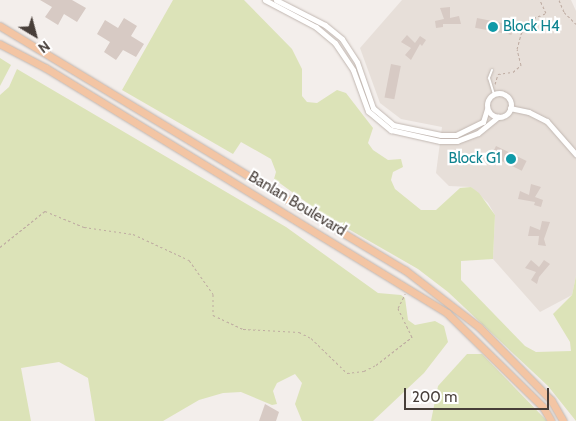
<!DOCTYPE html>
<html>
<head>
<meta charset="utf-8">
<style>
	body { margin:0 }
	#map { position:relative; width:576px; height:421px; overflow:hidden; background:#f3eeeb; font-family:Cabin,sans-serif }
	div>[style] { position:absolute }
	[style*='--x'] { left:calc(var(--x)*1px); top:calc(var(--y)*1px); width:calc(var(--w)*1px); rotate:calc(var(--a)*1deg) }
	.residential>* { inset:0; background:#e7dfd9 }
	.green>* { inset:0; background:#dce3b8 }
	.building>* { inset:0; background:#d7cac4; transform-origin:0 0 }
	.path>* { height:1px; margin-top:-0.5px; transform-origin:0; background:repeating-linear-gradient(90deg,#beaba1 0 2.5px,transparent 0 5px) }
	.roads { filter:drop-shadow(0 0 1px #c1b7b1) drop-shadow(0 0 1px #c1b7b1) }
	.service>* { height:2px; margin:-1px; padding:0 1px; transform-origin:1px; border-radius:1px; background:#fff }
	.minor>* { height:4.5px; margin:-2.25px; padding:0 2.25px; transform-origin:2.25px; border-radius:2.25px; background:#fff }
	.tertiary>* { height:5px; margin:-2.5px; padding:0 2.5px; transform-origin:2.5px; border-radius:2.5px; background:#fff }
	.tertiary>.ring { margin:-2.5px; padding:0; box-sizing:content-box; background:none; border:5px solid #fff; border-radius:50% }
	.primary>* { height:7px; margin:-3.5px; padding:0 3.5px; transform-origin:3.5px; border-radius:3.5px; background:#f3c5a4 }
	.dots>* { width:14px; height:14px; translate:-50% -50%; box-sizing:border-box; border:2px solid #fff; border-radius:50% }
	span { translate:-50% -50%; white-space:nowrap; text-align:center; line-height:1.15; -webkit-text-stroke:4.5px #fff; paint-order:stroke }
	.culture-label { font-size:15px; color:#0d838f }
	.left { translate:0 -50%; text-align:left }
	.right { translate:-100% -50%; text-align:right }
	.street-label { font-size:15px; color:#473e39 }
	.north { position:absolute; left:10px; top:10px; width:50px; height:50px; -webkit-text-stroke:4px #fff; paint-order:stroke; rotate:143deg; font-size:14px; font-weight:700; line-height:20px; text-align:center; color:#473e39 }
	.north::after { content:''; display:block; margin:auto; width:18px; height:22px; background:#473e39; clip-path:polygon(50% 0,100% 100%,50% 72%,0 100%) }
	.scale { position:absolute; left:404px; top:388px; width:145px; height:22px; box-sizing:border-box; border:2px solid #473e39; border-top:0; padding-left:6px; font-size:15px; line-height:18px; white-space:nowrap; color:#473e39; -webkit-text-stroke:4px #fff; paint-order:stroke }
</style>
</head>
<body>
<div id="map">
	<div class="residential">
		<i style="clip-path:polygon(402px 0,571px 0,576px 11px,576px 276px,572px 295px,540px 312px,493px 259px,495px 215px,488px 203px,471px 187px,449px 186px,436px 173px,442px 127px,401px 119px,380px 103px,360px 48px)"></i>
	</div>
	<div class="green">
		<i style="clip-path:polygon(173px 0,244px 0,292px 49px,302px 69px,302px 96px,307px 102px,317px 103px,337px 90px,346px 93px,373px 128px,368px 143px,373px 150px,388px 160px,401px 159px,403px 167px,393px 172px,391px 180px,395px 189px,421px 210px,436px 210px,460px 188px,471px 187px,479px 193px,495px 215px,493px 259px,461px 261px,461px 280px,525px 346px,536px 352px,571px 351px,570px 342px,553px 314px,572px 295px,576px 276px,576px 421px,548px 386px,448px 292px,418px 269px,324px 215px,274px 179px,276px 172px,271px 159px,241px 142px,233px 154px,122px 90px)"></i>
		<i style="clip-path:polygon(0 58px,11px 65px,0 86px)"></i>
		<i style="clip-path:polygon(17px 69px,286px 227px,378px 293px,401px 295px,405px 298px,408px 320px,415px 325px,435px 321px,444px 326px,448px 342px,424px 373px,373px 421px,302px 421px,295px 404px,302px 383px,295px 374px,277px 383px,273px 391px,277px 404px,272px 405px,241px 392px,223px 393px,199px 400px,163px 421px,95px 421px,88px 378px,59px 362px,21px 368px,31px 421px,0 421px,0 95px,9px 87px)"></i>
		<i style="clip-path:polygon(467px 354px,482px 354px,547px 421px,431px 421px,438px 386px)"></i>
	</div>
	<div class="building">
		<i style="clip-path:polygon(40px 0,72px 0,86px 8px,77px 22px,64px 14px,58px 25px,45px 17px,52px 7px)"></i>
		<i style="clip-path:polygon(450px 7px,450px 18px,459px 16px,461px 24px,443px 24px,443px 27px,436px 28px,435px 21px,444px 19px,440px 8px)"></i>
		<i style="clip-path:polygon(124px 18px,137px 26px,131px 36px,144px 44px,136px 57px,123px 50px,116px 60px,104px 52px,110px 42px,97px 34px,105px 20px,118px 28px)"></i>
		<i style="left:477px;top:18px;width:37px;height:10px;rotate:11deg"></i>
		<i style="clip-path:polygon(407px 35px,415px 43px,420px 36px,426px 40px,422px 46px,420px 44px,411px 60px,405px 55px,411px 48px,401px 42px)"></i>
		<i style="left:391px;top:64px;width:10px;height:34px;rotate:11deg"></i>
		<i style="left:496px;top:146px;width:34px;height:11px;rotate:26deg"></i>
		<i style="clip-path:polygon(531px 184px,541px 187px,535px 197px,543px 200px,541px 207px,534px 205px,535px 202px,518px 199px,520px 191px,529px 195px)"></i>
		<i style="clip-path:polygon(542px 221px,550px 222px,544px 239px,546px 246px,538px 245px,539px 236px,528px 236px,530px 226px,540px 230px)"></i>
		<i style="clip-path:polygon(531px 260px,539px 267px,544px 260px,550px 264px,539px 277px,537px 284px,531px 280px,536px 272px,525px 268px)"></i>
		<i style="clip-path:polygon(265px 404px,279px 412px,276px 421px,259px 421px)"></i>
	</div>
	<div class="path">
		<i style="--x:559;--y:0;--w:13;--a:67"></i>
		<i style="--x:564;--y:12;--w:17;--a:45"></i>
		<i style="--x:495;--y:84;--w:10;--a:-73"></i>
		<i style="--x:498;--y:74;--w:15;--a:-8"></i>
		<i style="--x:513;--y:72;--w:11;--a:-41"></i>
		<i style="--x:521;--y:65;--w:16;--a:-104"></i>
		<i style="--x:517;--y:49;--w:16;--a:-75"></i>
		<i style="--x:521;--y:34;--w:16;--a:-60"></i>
		<i style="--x:529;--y:20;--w:18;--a:-22"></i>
		<i style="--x:546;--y:13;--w:14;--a:-115"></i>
		<i style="--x:0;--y:247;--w:58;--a:-38.7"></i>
		<i style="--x:45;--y:211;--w:42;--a:22.3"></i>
		<i style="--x:84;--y:227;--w:49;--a:8.1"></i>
		<i style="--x:133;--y:234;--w:62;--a:24.9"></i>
		<i style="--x:189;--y:260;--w:42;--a:54.8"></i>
		<i style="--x:213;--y:294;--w:21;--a:90"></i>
		<i style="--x:213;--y:315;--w:33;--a:25"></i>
		<i style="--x:243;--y:329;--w:56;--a:3.1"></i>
		<i style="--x:299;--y:332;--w:13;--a:27"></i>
		<i style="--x:311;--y:338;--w:50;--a:44.2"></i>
		<i style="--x:347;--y:373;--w:17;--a:-7"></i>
		<i style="--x:364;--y:371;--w:13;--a:-27"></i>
		<i style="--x:376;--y:365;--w:46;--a:-37.9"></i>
		<i style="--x:412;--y:337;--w:32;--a:-116"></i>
		<i style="--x:398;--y:308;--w:16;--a:-63"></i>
	</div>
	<div class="roads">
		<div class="service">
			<i style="--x:492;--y:70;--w:9;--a:111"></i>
			<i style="--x:489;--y:78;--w:17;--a:73"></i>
		</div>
		<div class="minor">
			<i style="--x:510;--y:108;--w:19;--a:12"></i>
			<i style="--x:529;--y:112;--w:20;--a:27"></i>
			<i style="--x:547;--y:121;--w:44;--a:48.7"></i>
		</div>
		<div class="tertiary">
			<i style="--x:265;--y:0;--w:58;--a:27.9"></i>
			<i style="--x:316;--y:27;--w:25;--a:40"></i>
			<i style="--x:335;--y:43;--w:32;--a:56"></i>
			<i style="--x:353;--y:70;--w:44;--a:69.9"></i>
			<i style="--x:368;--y:111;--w:30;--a:40"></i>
			<i style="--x:391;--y:130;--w:50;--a:12.7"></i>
			<i style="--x:440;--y:141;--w:17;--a:0"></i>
			<i style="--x:457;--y:141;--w:22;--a:-21"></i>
			<i style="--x:478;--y:133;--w:26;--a:-39"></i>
			<i style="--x:276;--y:0;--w:55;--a:27"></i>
			<i style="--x:325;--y:25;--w:22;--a:39"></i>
			<i style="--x:342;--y:39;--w:27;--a:57"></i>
			<i style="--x:357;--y:62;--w:49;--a:70.8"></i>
			<i style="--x:373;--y:108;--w:26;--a:40"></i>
			<i style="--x:393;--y:125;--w:49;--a:11.8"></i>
			<i style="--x:441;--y:135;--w:15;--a:0"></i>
			<i style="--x:456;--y:135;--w:30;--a:-26"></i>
			<i style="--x:483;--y:122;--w:14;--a:-73"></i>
			<i class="ring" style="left:487px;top:93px;width:19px;height:19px"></i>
		</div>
		<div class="primary">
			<i style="--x:0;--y:26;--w:473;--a:31.1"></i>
			<i style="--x:405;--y:270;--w:93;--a:37.6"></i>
			<i style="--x:479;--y:327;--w:103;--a:45.4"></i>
			<i style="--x:551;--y:400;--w:24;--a:60"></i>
			<i style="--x:0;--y:44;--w:52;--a:27.6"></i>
			<i style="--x:46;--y:68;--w:470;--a:31.4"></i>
			<i style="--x:447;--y:313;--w:134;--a:44.4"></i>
			<i style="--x:543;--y:407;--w:16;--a:60"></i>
		</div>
	</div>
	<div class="dots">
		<i style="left:493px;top:27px;background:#0f9aa8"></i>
		<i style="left:511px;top:159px;background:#0f9aa8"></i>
	</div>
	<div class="culture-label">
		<span class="left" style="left:503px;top:27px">Block H4</span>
		<span class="right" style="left:501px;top:159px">Block G1</span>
	</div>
	<div class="street-label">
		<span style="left:297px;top:204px;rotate:31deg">Banlan Boulevard</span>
	</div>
	<div class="north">N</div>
	<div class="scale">200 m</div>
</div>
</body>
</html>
